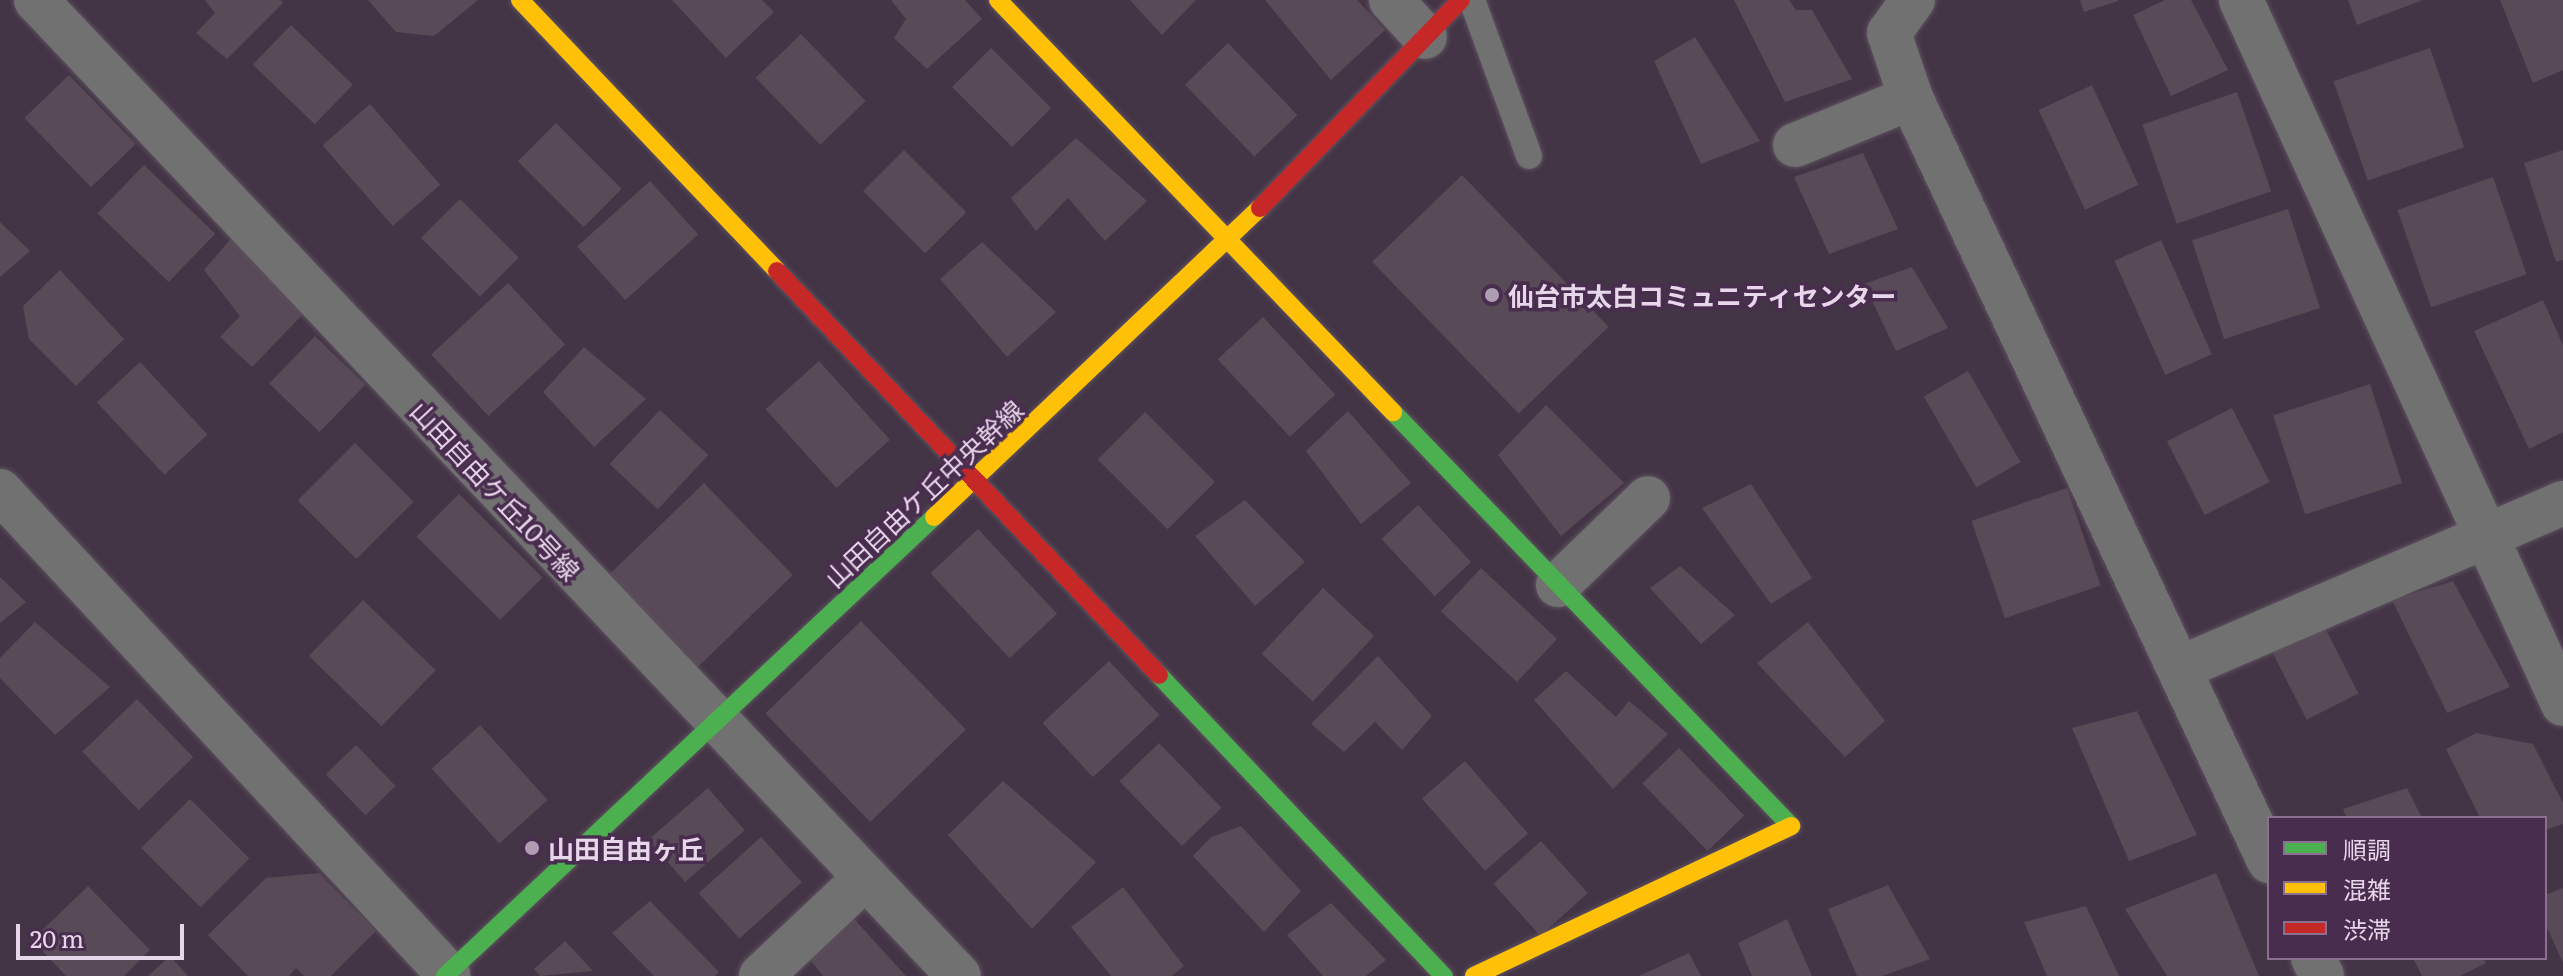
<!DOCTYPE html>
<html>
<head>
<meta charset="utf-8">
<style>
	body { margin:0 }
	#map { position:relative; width:2563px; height:976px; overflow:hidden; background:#443546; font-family:Literata,"Noto Sans JP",serif }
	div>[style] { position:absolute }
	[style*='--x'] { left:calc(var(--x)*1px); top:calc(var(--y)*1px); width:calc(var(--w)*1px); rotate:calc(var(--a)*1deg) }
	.building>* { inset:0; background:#594a57; transform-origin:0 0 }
	.roads { filter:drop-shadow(0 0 2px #5d515f) drop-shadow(0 0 2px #5d515f) }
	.lane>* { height:26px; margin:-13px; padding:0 13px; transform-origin:13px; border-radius:13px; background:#727172 }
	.street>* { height:44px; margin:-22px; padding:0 22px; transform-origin:22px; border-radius:22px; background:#727172 }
	.fast>* { height:18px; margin:-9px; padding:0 9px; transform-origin:9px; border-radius:9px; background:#4caf50 }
	.slow>* { height:18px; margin:-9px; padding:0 9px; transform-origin:9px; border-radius:9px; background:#ffc107 }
	.jam>* { height:18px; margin:-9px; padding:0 9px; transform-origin:9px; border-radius:9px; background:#c62828 }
	.dots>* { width:22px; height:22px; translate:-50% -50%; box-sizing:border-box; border:4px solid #492d4e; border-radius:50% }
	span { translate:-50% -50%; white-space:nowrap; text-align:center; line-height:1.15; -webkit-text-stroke:7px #492d4e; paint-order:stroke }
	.poi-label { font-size:26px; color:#e8d7eb; font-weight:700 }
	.left { translate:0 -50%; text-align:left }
	.street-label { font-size:26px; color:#e8d7eb }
	.legend { position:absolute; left:2267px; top:816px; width:280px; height:144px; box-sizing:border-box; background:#492d4e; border:2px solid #89718d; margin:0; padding:10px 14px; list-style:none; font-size:24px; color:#e8d7eb }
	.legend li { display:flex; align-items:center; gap:16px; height:40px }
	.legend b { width:40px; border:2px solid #89718d }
	.scale { position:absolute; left:16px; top:924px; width:168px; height:36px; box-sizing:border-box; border:4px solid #e8d7eb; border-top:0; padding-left:10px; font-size:24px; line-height:28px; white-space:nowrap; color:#e8d7eb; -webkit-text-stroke:6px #492d4e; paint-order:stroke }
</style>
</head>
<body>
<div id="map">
	<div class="building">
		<i style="clip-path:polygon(205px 0,281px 0,283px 3px,227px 59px,196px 33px,215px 13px)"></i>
		<i style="clip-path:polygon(368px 0,478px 0,434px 36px,396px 32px)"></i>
		<i style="clip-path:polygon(672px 0,762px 0,774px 12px,726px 58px)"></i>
		<i style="clip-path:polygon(891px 0,965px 0,982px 19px,927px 69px,894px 38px,906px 19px)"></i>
		<i style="clip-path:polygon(1130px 0,1196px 0,1162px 35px)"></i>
		<i style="clip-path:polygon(1265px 0,1357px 0,1385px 30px,1331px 80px)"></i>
		<i style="clip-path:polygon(1734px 0,1789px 0,1796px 10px,1812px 10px,1852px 79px,1785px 102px)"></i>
		<i style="clip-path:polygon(2080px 0,2118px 0,2118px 1px,2084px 12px)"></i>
		<i style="clip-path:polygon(2165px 0,2191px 0,2228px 70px,2171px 96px,2133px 15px)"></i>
		<i style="clip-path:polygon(2348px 0,2423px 0,2357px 25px)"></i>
		<i style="clip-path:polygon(2500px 0,2563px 0,2563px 70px,2533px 83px)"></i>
		<i style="left:291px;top:25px;width:86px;height:55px;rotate:44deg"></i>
		<i style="left:801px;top:34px;width:93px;height:63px;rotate:46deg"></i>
		<i style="clip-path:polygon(1695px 37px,1760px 141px,1701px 164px,1654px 61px)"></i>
		<i style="left:1228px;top:43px;width:100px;height:60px;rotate:46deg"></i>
		<i style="left:991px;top:48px;width:85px;height:55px;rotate:45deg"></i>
		<i style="left:2430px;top:48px;width:105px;height:102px;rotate:71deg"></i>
		<i style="left:69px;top:75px;width:96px;height:62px;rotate:46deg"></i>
		<i style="left:2092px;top:85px;width:110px;height:59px;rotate:65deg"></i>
		<i style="left:2237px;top:92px;width:105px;height:100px;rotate:71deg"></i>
		<i style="left:370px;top:104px;width:107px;height:63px;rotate:49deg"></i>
		<i style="left:556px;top:123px;width:93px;height:54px;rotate:45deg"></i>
		<i style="clip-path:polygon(1076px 138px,1147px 201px,1105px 241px,1068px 198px,1036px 231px,1011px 198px)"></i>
		<i style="left:904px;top:150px;width:88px;height:58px;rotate:45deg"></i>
		<i style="clip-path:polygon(2563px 150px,2563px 260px,2556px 262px,2524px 163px)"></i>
		<i style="clip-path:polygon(1863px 153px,1898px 229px,1829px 254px,1794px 177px)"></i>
		<i style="left:144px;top:165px;width:99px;height:67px;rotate:44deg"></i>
		<i style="left:1462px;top:175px;width:211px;height:125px;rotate:46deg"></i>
		<i style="left:2493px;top:177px;width:103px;height:101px;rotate:71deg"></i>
		<i style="left:650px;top:181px;width:72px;height:98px;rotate:48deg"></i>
		<i style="left:460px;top:199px;width:83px;height:55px;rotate:45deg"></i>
		<i style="left:2288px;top:209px;width:104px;height:101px;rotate:72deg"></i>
		<i style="clip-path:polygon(0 222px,30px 251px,0 277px)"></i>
		<i style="clip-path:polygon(235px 234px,306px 311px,252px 367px,220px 337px,240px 316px,204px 270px)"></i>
		<i style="left:2161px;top:240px;width:125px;height:51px;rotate:66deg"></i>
		<i style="clip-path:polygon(982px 242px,1056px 312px,1007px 357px,940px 279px)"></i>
		<i style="clip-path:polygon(1912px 267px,1948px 328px,1896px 351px,1864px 284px)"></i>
		<i style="clip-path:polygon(60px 270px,124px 339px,76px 386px,29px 339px,23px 306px)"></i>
		<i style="left:508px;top:283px;width:84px;height:105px;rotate:47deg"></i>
		<i style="clip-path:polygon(2543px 300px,2563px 345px,2563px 432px,2529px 449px,2474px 331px)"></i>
		<i style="left:1263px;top:317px;width:106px;height:62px;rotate:47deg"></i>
		<i style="left:315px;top:336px;width:70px;height:66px;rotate:44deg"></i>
		<i style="clip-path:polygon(584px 347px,646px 399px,594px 447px,543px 392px)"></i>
		<i style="left:819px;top:361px;width:106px;height:72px;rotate:48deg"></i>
		<i style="left:140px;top:362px;width:99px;height:59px;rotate:47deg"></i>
		<i style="left:1968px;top:371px;width:105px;height:51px;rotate:60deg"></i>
		<i style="left:2370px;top:384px;width:104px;height:102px;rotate:72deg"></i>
		<i style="clip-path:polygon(1546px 405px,1624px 483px,1561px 536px,1498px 455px)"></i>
		<i style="left:2232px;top:408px;width:83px;height:73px;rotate:63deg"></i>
		<i style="left:660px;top:410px;width:66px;height:74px;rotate:43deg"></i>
		<i style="clip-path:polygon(1348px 411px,1411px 483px,1361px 524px,1306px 451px)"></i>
		<i style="left:1145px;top:412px;width:99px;height:67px;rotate:45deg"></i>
		<i style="left:355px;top:443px;width:83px;height:81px;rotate:45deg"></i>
		<i style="left:704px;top:483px;width:128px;height:139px;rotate:46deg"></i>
		<i style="clip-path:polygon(1751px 484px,1812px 578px,1771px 604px,1702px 508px)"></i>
		<i style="left:2067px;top:488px;width:103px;height:101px;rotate:71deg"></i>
		<i style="left:459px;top:494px;width:118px;height:60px;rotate:45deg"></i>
		<i style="clip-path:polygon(1245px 500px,1305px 562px,1255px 606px,1195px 536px)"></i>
		<i style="left:1418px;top:505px;width:78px;height:50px;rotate:47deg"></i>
		<i style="left:978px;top:529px;width:116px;height:65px;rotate:47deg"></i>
		<i style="clip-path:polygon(1680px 566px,1735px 615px,1701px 644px,1650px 588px)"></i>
		<i style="left:1481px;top:568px;width:104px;height:59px;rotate:43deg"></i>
		<i style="clip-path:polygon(0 577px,26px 602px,0 623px)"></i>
		<i style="clip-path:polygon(2453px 581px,2510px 687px,2447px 713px,2392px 600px)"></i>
		<i style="left:1323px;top:588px;width:70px;height:90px;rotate:43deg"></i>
		<i style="left:363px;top:600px;width:101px;height:78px;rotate:44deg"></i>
		<i style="left:861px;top:621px;width:151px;height:133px;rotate:46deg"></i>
		<i style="clip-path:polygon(35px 622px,110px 687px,55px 735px,0 678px,0 658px)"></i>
		<i style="clip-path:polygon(1808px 622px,1885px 721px,1845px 757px,1757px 663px)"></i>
		<i style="left:2323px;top:624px;width:78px;height:58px;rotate:63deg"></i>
		<i style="clip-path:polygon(1378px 656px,1432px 716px,1402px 750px,1375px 722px,1344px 752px,1311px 724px)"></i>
		<i style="left:1109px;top:661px;width:74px;height:91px;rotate:47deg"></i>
		<i style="clip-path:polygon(1566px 671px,1616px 717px,1629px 701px,1668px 734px,1613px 789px,1534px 700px)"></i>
		<i style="left:137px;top:699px;width:81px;height:76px;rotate:46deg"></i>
		<i style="clip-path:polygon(2137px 711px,2197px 835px,2129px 861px,2072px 728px)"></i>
		<i style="left:480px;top:725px;width:101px;height:65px;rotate:48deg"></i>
		<i style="clip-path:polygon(2476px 733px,2533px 744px,2563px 803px,2563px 824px,2545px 830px,2545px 818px,2480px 818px,2446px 749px)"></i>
		<i style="left:1159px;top:743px;width:90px;height:55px;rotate:46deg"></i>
		<i style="left:356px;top:745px;width:57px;height:42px;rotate:46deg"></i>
		<i style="left:1679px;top:748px;width:94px;height:51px;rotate:46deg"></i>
		<i style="left:1465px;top:761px;width:96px;height:57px;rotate:49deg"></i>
		<i style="clip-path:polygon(1003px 781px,1096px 862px,1032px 929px,948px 835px)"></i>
		<i style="left:708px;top:788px;width:56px;height:79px;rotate:49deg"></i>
		<i style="clip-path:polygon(2407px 788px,2422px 818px,2347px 818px,2343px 809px)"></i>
		<i style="left:190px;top:799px;width:84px;height:69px;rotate:45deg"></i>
		<i style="clip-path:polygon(1241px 826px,1301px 891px,1264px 932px,1193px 856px,1211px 837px)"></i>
		<i style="left:761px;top:837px;width:61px;height:84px;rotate:48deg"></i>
		<i style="left:1541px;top:841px;width:70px;height:64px;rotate:48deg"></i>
		<i style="clip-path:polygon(319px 873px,376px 931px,331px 976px,304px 976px,296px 968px,289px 976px,248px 976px,208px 935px,266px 878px)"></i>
		<i style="clip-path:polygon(2216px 873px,2259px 976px,2167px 976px,2125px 909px)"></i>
		<i style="clip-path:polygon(1888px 885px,1930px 959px,1882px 976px,1857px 976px,1828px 909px)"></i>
		<i style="clip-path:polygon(88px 886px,150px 950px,124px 976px,66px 976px,32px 940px)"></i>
		<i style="clip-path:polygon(1123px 887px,1184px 966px,1172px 976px,1111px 976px,1071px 927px)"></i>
		<i style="clip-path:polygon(2563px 888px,2563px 963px,2545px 923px,2545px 895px)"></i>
		<i style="clip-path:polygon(650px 901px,719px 972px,715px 976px,654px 976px,612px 933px)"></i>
		<i style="clip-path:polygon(1331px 903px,1386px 960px,1366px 976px,1323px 976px,1287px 935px)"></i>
		<i style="clip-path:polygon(2086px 906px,2119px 976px,2047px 976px,2024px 922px)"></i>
		<i style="clip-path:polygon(845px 909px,906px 976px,823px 976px,803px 951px)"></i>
		<i style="clip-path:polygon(1787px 919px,1812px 976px,1752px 976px,1738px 943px)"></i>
		<i style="clip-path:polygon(565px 941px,593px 971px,540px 976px,534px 969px)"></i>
		<i style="clip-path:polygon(1689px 953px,1701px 976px,1639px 976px)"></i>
		<i style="clip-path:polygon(170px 956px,188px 976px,148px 976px)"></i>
		<i style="clip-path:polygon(2413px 958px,2483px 958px,2486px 963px,2460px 976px,2422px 976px)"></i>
	</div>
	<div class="roads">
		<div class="lane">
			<i style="--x:1472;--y:0;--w:166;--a:69.9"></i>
		</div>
		<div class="street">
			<i style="--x:36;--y:0;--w:1343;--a:46.6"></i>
			<i style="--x:1391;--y:0;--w:50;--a:47.4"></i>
			<i style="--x:1913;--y:0;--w:41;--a:126"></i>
			<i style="--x:1889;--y:33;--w:69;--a:71.3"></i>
			<i style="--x:1911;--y:98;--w:843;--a:64.86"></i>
			<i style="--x:2241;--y:0;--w:774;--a:65.42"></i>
			<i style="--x:1795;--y:145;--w:125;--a:-22.1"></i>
			<i style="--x:0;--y:491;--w:659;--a:47.15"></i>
			<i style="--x:1558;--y:585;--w:125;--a:-44"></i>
			<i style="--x:2180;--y:668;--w:417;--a:-23.3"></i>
			<i style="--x:2313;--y:958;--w:20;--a:63"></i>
			<i style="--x:761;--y:976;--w:144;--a:-43.3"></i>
		</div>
		<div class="fast">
			<i style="--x:1393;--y:412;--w:574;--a:46.13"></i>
			<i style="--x:1159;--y:675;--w:415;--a:46.6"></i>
			<i style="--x:445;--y:976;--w:671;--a:-43.19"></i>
		</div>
		<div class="slow">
			<i style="--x:520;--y:0;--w:373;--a:46.5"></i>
			<i style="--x:998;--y:0;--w:571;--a:46.21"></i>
			<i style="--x:934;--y:517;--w:449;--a:-43.5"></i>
			<i style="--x:1474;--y:976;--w:351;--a:-25.3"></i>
		</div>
		<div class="jam">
			<i style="--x:1260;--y:208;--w:289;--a:-46"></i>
			<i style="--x:777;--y:271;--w:556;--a:46.6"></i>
		</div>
	</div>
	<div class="dots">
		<i style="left:1492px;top:295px;background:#af9eb1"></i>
		<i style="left:532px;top:848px;background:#af9eb1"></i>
	</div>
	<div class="poi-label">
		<span class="left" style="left:1508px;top:295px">仙台市太白コミュニティセンター</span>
		<span class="left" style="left:548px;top:848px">山田自由ヶ丘</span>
	</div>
	<div class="street-label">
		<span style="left:496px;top:490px;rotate:47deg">山田自由ケ丘10号線</span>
		<span style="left:923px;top:493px;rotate:-43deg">山田自由ケ丘中央幹線</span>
	</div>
	<ul class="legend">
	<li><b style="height:10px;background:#4caf50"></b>順調</li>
	<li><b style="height:10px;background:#ffc107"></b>混雑</li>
	<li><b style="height:10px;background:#c62828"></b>渋滞</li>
	</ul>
	<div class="scale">20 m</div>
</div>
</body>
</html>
